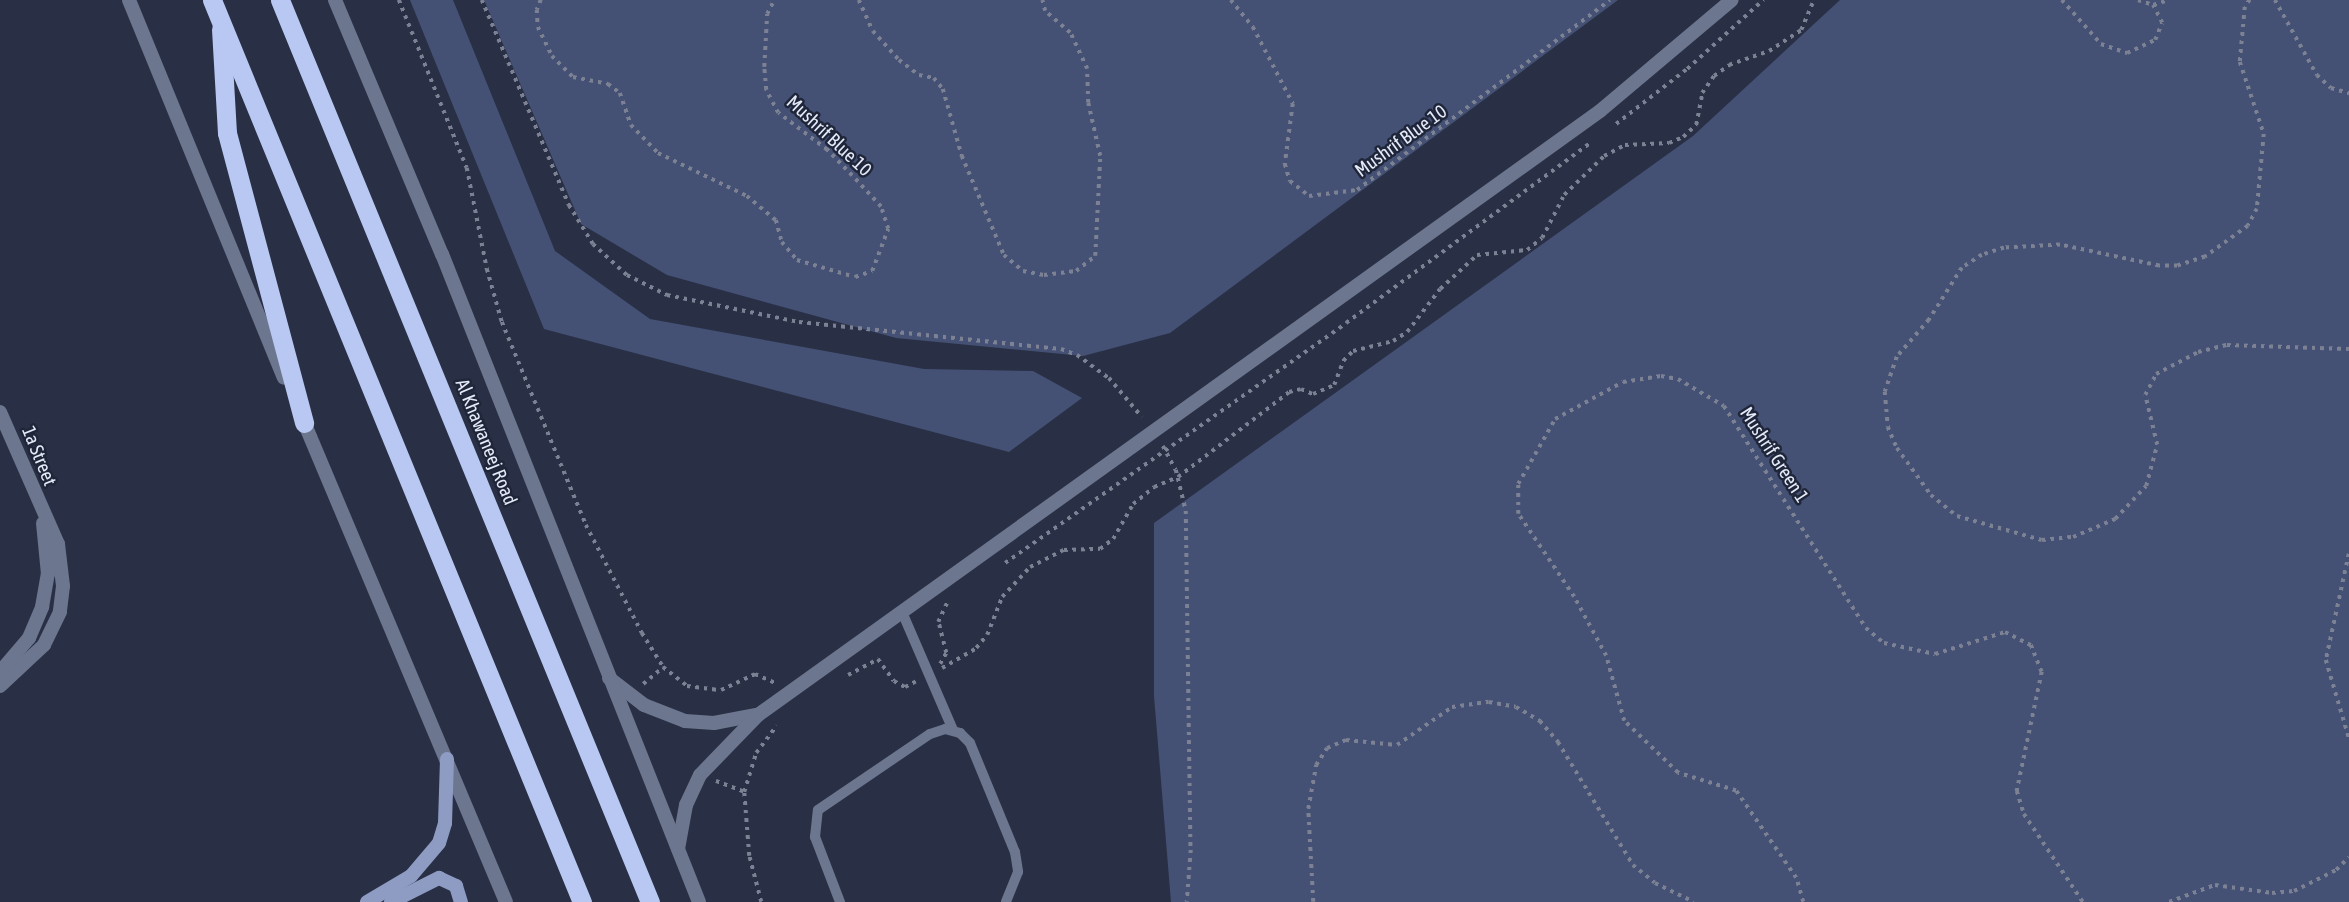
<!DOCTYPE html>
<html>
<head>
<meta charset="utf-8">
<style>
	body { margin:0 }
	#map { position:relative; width:2349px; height:902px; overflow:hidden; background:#293045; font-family:"Asap Condensed",sans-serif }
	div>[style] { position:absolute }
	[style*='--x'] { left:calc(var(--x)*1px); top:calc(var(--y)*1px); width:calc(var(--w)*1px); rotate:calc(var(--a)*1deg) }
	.green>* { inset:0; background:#445174 }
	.path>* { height:3.5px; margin-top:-1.75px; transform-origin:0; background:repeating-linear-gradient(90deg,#7c8294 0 3.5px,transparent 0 8.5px) }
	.service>* { height:10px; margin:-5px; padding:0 5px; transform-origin:5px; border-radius:5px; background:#6c768e }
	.minor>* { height:14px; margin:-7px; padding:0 7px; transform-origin:7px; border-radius:7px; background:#6c768e }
	.tertiary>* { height:14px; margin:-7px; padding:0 7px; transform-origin:7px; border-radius:7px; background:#6c768e }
	.secondary>* { height:14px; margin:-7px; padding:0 7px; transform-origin:7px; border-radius:7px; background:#8e9cc3 }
	.trunk>* { height:19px; margin:-9.5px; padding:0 9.5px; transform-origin:9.5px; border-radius:9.5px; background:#b8c8f3 }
	span { translate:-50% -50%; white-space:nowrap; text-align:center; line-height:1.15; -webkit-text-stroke:5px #1f263a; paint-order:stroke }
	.street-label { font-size:19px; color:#e5eaf8 }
</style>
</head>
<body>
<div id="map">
	<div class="green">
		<i style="clip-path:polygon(410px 0,453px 0,555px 251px,650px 319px,924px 369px,1033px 371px,1082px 398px,1009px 452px,544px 329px)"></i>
		<i style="clip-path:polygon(484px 0,1618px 0,1170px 333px,1083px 356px,896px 338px,667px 275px,581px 224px)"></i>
		<i style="clip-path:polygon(1840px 0,2349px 0,2349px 902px,1171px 902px,1154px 696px,1154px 523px,1693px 136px)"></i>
	</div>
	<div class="path">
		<i style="--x:399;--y:0;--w:181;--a:68"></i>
		<i style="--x:467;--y:168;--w:103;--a:78.8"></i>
		<i style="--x:487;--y:269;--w:55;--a:74.2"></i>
		<i style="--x:502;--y:322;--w:220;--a:67.5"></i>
		<i style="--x:586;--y:525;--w:122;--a:62.6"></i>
		<i style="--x:642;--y:633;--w:40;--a:58"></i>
		<i style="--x:663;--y:667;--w:31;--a:38"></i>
		<i style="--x:687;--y:686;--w:34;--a:7"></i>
		<i style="--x:721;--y:690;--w:38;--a:-25"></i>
		<i style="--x:755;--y:674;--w:22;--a:24"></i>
		<i style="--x:482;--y:0;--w:223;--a:67"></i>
		<i style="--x:569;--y:205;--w:46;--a:58.4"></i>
		<i style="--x:593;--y:244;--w:46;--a:42.4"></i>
		<i style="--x:627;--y:275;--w:45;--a:26.6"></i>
		<i style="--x:667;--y:295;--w:135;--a:11.6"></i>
		<i style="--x:799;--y:322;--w:263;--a:5.9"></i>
		<i style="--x:1061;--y:349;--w:17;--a:21"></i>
		<i style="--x:1077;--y:355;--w:39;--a:36"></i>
		<i style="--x:1109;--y:378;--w:51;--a:49.8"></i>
		<i style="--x:541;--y:0;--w:11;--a:112"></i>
		<i style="--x:537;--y:10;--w:17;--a:87"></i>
		<i style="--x:538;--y:27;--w:32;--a:64"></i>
		<i style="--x:552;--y:56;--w:30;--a:45"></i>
		<i style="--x:573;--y:77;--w:36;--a:11"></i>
		<i style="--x:608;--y:84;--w:15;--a:37"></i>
		<i style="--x:620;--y:93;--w:34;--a:71"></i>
		<i style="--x:631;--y:125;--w:39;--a:46"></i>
		<i style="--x:658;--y:153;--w:99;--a:25.8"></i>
		<i style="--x:747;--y:196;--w:38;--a:40"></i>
		<i style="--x:776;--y:220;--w:23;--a:75"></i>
		<i style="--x:782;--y:242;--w:23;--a:50"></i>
		<i style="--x:797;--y:260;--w:60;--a:16.3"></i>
		<i style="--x:855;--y:277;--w:18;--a:-19"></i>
		<i style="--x:872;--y:271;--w:45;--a:-69.1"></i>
		<i style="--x:888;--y:229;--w:23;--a:-108"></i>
		<i style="--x:881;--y:207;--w:34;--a:-133"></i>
		<i style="--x:858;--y:182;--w:45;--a:-134.1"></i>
		<i style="--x:827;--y:150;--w:61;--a:-142.9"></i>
		<i style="--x:778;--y:113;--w:26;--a:-118"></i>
		<i style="--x:766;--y:90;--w:23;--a:-95"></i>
		<i style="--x:764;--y:67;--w:53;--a:-86.8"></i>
		<i style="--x:767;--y:14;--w:16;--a:-63"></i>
		<i style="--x:859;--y:0;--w:34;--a:66"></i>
		<i style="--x:873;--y:31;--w:39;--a:48"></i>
		<i style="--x:899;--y:60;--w:25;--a:37"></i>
		<i style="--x:919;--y:75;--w:15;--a:11"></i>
		<i style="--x:934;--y:78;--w:14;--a:51"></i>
		<i style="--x:943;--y:89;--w:70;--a:74.2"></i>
		<i style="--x:962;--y:156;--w:108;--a:67"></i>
		<i style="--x:1004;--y:255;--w:25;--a:40"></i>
		<i style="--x:1023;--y:271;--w:21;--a:11"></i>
		<i style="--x:1044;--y:275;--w:32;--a:-7"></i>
		<i style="--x:1076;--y:271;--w:24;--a:-38"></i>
		<i style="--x:1095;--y:256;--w:100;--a:-87.1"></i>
		<i style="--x:1100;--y:156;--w:54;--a:-102.8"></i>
		<i style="--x:1088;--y:103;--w:34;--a:-92"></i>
		<i style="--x:1087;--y:69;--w:40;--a:-115"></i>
		<i style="--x:1070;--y:33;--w:33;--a:-139"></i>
		<i style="--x:1045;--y:11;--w:11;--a:-105"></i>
		<i style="--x:1231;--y:0;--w:35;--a:51"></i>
		<i style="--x:1253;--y:27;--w:87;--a:62.5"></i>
		<i style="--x:1293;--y:104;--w:61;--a:97.6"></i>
		<i style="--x:1285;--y:164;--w:18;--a:74"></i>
		<i style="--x:1290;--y:181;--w:24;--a:38"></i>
		<i style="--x:1309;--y:196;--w:48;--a:-7.1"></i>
		<i style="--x:1357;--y:190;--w:316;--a:-36.9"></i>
		<i style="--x:2062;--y:0;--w:59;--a:48.4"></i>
		<i style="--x:2101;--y:44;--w:28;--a:19"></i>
		<i style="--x:2127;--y:53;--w:31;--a:-25"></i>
		<i style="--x:2155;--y:40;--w:18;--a:-68"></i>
		<i style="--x:2162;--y:23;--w:20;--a:-117"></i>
		<i style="--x:2138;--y:0;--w:16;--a:18"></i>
		<i style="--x:2153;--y:5;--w:16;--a:-18"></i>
		<i style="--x:2250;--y:0;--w:9;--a:126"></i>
		<i style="--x:2245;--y:7;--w:55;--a:95.2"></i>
		<i style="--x:2240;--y:62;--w:76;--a:71.6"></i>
		<i style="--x:2264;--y:134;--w:75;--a:95.3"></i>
		<i style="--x:2257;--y:209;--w:19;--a:118"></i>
		<i style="--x:2248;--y:226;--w:53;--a:144.2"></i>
		<i style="--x:2205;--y:257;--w:29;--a:162"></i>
		<i style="--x:2177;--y:266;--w:18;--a:180"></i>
		<i style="--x:2159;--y:266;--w:101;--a:-168"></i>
		<i style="--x:2060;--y:245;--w:56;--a:176.9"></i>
		<i style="--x:2004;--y:248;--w:23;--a:162"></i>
		<i style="--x:1982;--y:255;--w:24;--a:147"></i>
		<i style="--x:1962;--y:268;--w:62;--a:122.4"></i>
		<i style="--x:1929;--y:320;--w:49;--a:130.9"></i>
		<i style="--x:1897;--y:357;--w:37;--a:109"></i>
		<i style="--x:1885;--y:392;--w:35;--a:85"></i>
		<i style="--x:1888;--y:427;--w:23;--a:67"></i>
		<i style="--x:1897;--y:448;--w:58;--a:54.1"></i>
		<i style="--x:1931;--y:495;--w:33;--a:39"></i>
		<i style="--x:1957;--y:516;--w:88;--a:15.8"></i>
		<i style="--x:2042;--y:540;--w:31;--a:-6"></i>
		<i style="--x:2073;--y:537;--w:46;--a:-23.2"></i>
		<i style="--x:2115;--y:519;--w:45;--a:-46.8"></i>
		<i style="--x:2146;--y:486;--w:42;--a:-75"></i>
		<i style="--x:2157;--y:445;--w:51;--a:-103.5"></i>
		<i style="--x:2145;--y:395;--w:24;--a:-62"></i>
		<i style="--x:2156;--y:374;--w:47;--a:-27.6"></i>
		<i style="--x:2198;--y:352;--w:30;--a:-14"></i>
		<i style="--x:2227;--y:345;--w:122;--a:1.9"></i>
		<i style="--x:2275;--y:0;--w:86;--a:60.8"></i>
		<i style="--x:2317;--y:75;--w:19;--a:43"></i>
		<i style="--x:2331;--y:88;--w:19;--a:16"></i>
		<i style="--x:1616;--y:124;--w:90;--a:-37.8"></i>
		<i style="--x:1687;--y:69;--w:103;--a:-42.2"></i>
		<i style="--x:1163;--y:446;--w:27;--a:62"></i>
		<i style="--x:1176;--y:470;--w:42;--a:76.3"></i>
		<i style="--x:1186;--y:511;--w:339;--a:89.2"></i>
		<i style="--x:1191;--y:850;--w:52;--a:94.4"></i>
		<i style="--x:2349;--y:554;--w:108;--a:102.2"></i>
		<i style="--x:2326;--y:660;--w:81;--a:73.6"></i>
		<i style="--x:1005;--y:563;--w:417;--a:-35.1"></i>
		<i style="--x:1346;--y:323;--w:303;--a:-36.4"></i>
		<i style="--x:940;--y:664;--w:13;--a:-61"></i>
		<i style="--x:946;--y:653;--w:32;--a:-104"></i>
		<i style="--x:938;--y:622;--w:21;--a:-65"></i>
		<i style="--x:942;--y:668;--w:39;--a:-30"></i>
		<i style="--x:976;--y:648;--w:17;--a:-50"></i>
		<i style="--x:987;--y:635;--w:41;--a:-68.5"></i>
		<i style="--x:1002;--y:597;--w:41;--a:-47"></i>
		<i style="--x:1030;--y:567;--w:38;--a:-27"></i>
		<i style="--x:1064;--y:550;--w:36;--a:-2"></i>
		<i style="--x:1100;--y:549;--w:16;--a:-38"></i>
		<i style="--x:1113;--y:539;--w:40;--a:-60.3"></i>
		<i style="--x:1133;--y:504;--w:27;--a:-39"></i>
		<i style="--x:1154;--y:487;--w:26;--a:-23"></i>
		<i style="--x:1178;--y:477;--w:140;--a:-37.4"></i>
		<i style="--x:1289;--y:392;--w:12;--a:-14"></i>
		<i style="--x:1301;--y:389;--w:13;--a:23"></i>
		<i style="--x:1313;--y:394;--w:23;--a:-23"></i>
		<i style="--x:1334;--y:385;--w:26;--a:-69"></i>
		<i style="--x:1343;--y:361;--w:14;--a:-45"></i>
		<i style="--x:1353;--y:351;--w:41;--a:-14"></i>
		<i style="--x:1393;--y:341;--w:17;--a:-33"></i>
		<i style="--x:1407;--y:332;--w:54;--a:-52.5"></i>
		<i style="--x:1440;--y:289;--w:50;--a:-42.6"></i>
		<i style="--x:1477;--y:255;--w:50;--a:-5.7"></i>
		<i style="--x:1527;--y:250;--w:19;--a:-39"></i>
		<i style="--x:1542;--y:238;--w:48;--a:-62.9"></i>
		<i style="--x:1564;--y:195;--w:56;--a:-44.3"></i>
		<i style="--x:1604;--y:156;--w:24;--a:-28"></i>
		<i style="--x:1625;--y:145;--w:44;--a:-2.6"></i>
		<i style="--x:1669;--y:143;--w:15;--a:-23"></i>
		<i style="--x:1683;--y:137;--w:18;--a:-43"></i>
		<i style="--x:1696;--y:125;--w:33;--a:-79"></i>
		<i style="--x:1702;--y:93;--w:21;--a:-55"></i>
		<i style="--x:1714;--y:76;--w:19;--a:-36"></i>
		<i style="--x:1729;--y:65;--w:42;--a:-19.3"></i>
		<i style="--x:1769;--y:51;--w:38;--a:-33"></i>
		<i style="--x:1801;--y:30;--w:33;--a:-67"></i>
		<i style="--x:848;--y:675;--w:34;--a:-28"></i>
		<i style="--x:878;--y:659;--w:27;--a:54"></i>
		<i style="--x:894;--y:681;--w:13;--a:29"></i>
		<i style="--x:905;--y:687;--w:13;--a:-27"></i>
		<i style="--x:643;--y:684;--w:26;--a:-40"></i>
		<i style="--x:716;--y:781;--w:30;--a:21"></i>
		<i style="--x:761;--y:902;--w:48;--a:-104.6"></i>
		<i style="--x:749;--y:856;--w:64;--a:-94.5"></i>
		<i style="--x:744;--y:792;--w:41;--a:-72.9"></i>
		<i style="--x:756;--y:753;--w:34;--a:-53"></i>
		<i style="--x:1313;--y:902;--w:93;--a:-93.1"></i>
		<i style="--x:1308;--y:809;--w:45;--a:-79.7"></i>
		<i style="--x:1316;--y:765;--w:20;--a:-57"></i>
		<i style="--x:1327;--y:748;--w:21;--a:-23"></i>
		<i style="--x:1346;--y:740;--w:51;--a:5.6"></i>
		<i style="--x:1397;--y:745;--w:67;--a:-34.6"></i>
		<i style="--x:1452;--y:707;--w:37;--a:-8"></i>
		<i style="--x:1489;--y:702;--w:27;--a:10"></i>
		<i style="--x:1516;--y:707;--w:28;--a:30"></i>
		<i style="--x:1540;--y:721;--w:28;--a:49"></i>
		<i style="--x:1558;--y:742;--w:144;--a:58.6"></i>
		<i style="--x:1633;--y:865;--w:28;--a:39"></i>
		<i style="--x:1655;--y:883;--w:43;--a:26"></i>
		<i style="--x:1803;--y:902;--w:25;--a:-106"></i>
		<i style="--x:1796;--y:878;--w:106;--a:-124.6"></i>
		<i style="--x:1736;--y:791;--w:61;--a:-162.8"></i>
		<i style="--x:1678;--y:773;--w:75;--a:-136.1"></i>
		<i style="--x:1624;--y:721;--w:67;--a:-105.5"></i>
		<i style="--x:1606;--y:656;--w:67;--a:-118.5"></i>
		<i style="--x:1574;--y:597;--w:100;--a:-124"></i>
		<i style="--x:1518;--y:514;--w:30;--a:-90"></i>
		<i style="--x:1518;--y:484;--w:75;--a:-60.4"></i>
		<i style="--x:1555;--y:419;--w:77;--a:-28.6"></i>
		<i style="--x:1623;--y:382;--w:38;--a:-9"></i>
		<i style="--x:1661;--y:376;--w:17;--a:10"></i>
		<i style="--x:1678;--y:379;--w:53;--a:30.4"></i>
		<i style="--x:1724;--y:406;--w:264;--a:57.4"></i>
		<i style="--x:1866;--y:628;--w:23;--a:40"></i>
		<i style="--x:1884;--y:643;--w:52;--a:12.2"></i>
		<i style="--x:1935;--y:654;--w:73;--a:-17.4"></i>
		<i style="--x:2005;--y:632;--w:29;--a:27"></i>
		<i style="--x:2031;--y:645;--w:29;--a:68"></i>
		<i style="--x:2042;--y:672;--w:122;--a:101.9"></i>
		<i style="--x:2017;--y:791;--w:24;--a:73"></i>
		<i style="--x:2024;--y:814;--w:106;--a:56.2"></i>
		<i style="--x:2169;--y:902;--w:49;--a:-20.3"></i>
		<i style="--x:2215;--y:885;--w:58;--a:8"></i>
		<i style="--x:2272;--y:893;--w:22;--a:-5"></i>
		<i style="--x:2294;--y:891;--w:47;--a:-26.6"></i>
		<i style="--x:2336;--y:870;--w:18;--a:-45"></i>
	</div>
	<div class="service">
		<i style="--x:902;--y:612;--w:129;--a:66.6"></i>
		<i style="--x:840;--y:902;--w:70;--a:-111"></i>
		<i style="--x:815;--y:837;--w:27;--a:-84"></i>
		<i style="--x:818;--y:810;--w:135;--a:-34.2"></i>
		<i style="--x:930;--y:734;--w:16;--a:-18"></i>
		<i style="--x:945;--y:729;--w:16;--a:15"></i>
		<i style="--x:960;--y:733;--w:14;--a:45"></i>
		<i style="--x:970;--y:743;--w:118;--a:67.6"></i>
		<i style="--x:1015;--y:852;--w:20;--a:81"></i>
		<i style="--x:1018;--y:872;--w:32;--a:112"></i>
	</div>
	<div class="minor">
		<i style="--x:0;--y:412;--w:144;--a:66.3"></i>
		<i style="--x:58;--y:544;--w:42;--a:83.2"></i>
		<i style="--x:63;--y:586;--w:26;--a:97"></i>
		<i style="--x:60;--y:612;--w:37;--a:116"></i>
		<i style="--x:44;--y:645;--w:60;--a:137"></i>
		<i style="--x:0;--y:672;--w:45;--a:-49.5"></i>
		<i style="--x:29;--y:638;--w:34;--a:-67"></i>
		<i style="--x:42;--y:607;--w:34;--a:-80"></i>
		<i style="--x:48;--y:574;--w:51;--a:-95.6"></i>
		<i style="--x:609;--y:678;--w:44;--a:37.6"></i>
		<i style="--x:644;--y:705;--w:44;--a:21.3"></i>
		<i style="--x:685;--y:721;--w:29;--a:4"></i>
		<i style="--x:714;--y:723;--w:43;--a:-10.8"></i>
		<i style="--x:678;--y:849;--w:45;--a:-79.7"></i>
		<i style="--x:686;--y:805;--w:33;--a:-65"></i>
		<i style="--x:700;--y:775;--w:83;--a:-46"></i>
		<i style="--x:758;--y:715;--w:1036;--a:-35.65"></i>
		<i style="--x:1600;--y:111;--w:172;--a:-40.1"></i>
	</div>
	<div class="tertiary">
		<i style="--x:129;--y:0;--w:408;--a:67.7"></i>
		<i style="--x:335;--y:0;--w:276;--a:67.2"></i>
		<i style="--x:442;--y:254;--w:697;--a:68.37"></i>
		<i style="--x:301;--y:415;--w:528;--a:67.17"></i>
	</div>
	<div class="secondary">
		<i style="--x:367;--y:902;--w:51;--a:-30.6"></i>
		<i style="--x:411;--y:876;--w:43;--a:-49.7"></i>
		<i style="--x:439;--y:843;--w:21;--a:-73"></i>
		<i style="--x:445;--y:823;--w:64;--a:-88.2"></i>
		<i style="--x:391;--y:902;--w:54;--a:-26.6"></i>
		<i style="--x:439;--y:878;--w:19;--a:25"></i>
		<i style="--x:456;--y:886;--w:17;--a:73"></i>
	</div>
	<div class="trunk">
		<i style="--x:212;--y:0;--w:975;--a:67.7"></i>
		<i style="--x:280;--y:0;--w:975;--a:67.7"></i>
		<i style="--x:221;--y:29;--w:104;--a:86.7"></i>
		<i style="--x:227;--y:133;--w:300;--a:75.1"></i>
	</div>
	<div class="street-label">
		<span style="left:829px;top:136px;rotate:43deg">Mushrif Blue 10</span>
		<span style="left:1401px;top:141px;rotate:-36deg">Mushrif Blue 10</span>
		<span style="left:486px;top:442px;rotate:68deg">Al Khawaneej Road</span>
		<span style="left:1774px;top:455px;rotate:57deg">Mushrif Green 1</span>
		<span style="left:39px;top:456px;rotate:68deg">1a Street</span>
	</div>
</div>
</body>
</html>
